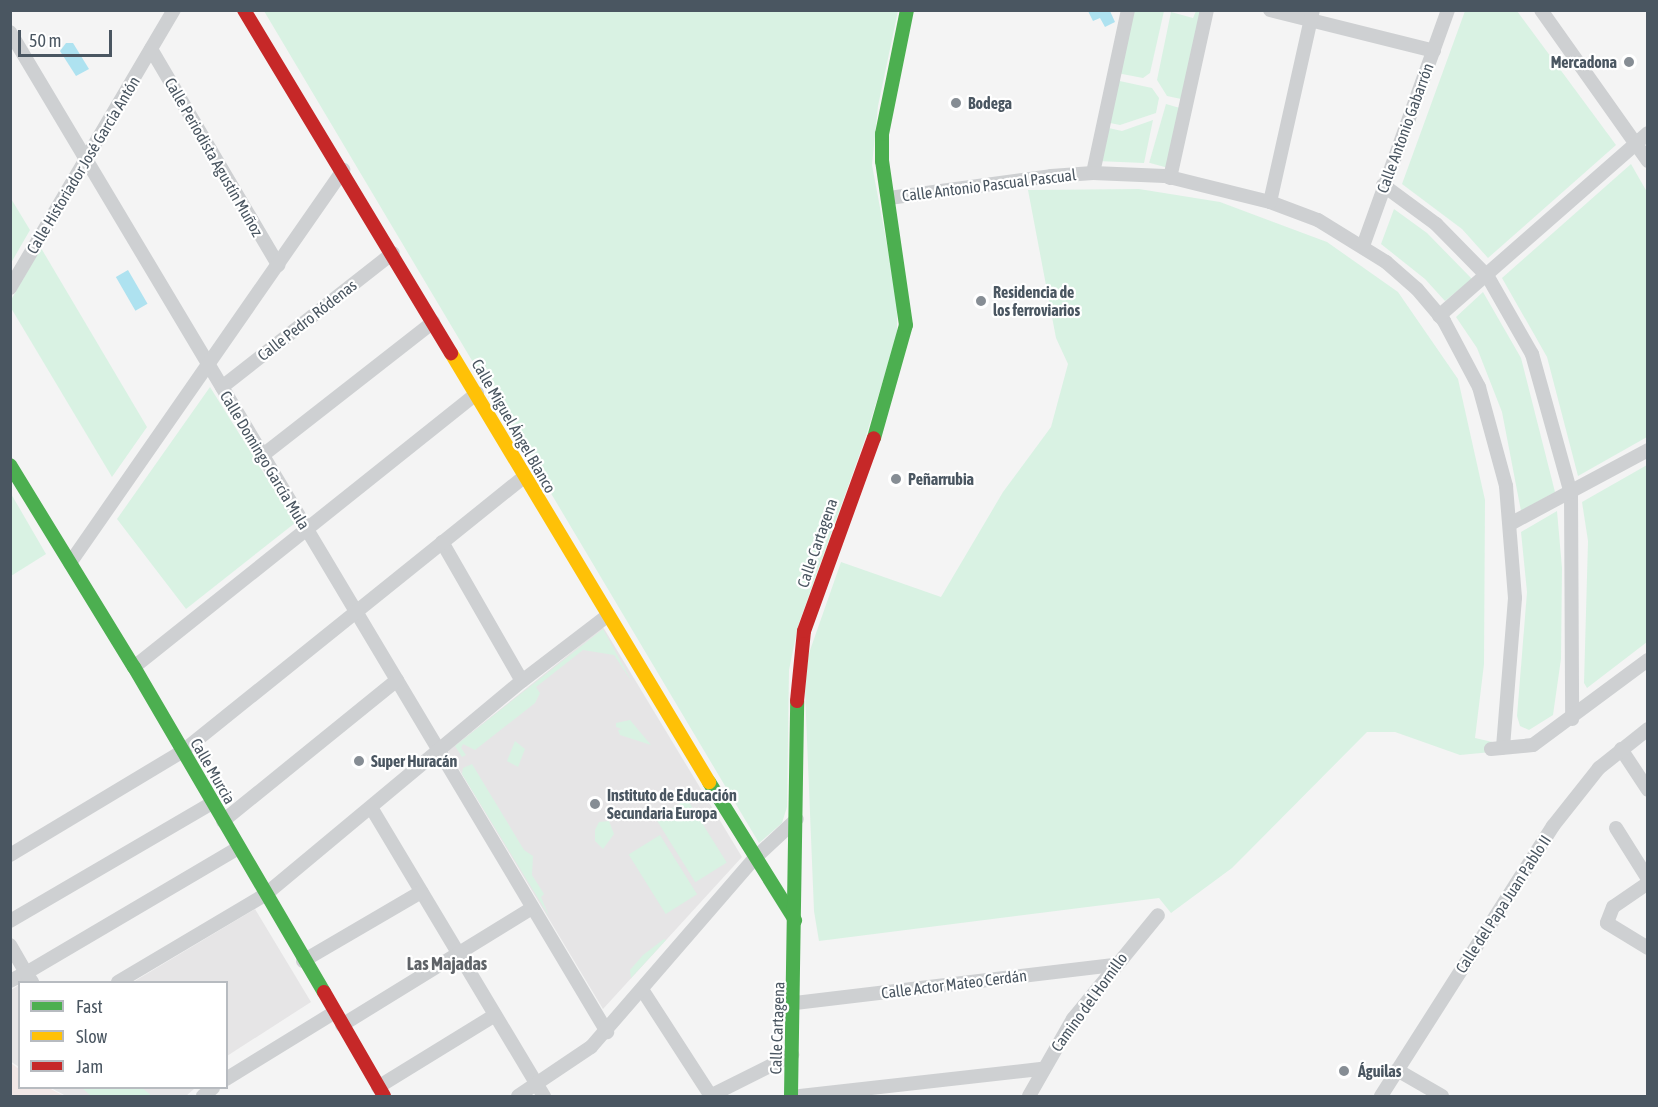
<!DOCTYPE html>
<html>
<head>
<meta charset="utf-8">
<style>
	body { margin:0 }
	#map { position:relative; width:1658px; height:1107px; overflow:hidden; background:#f4f4f4; font-family:"Asap Condensed",sans-serif }
	div>[style] { position:absolute }
	[style*='--x'] { left:calc(var(--x)*1px); top:calc(var(--y)*1px); width:calc(var(--w)*1px); rotate:calc(var(--a)*1deg) }
	.education>* { inset:0; background:#e6e5e6 }
	.medical>* { inset:0; background:#f1e7e6 }
	.green>* { inset:0; background:#d9f2e3; transform-origin:0 0 }
	.water>* { inset:0; background:#aee2f0; transform-origin:0 0 }
	.street>* { height:14px; margin:-7px; padding:0 7px; transform-origin:7px; border-radius:7px; background:#ced0d2 }
	.fast>* { height:14px; margin:-7px; padding:0 7px; transform-origin:7px; border-radius:7px; background:#4caf50 }
	.slow>* { height:14px; margin:-7px; padding:0 7px; transform-origin:7px; border-radius:7px; background:#ffc107 }
	.jam>* { height:14px; margin:-7px; padding:0 7px; transform-origin:7px; border-radius:7px; background:#c62828 }
	.dots>* { width:16px; height:16px; translate:-50% -50%; box-sizing:border-box; border:3px solid #fff; border-radius:50% }
	span { translate:-50% -50%; white-space:nowrap; text-align:center; line-height:1.15; -webkit-text-stroke:4.5px #fff; paint-order:stroke }
	.poi-label { font-size:16px; color:#4a5661; font-weight:700 }
	.right { translate:-100% -50%; text-align:right }
	.left { translate:0 -50%; text-align:left }
	.street-label { font-size:16px; color:#4a5661 }
	.neighbourhood-label { font-size:18px; color:#5f6368; font-weight:700 }
	.frame { position:absolute; inset:0; border:12px solid #4a5661; pointer-events:none }
	.legend { position:absolute; left:18px; top:981px; width:210px; height:108px; box-sizing:border-box; background:#fff; border:2px solid #b7bbc0; margin:0; padding:8px 10px; list-style:none; font-size:18px; color:#4a5661 }
	.legend li { display:flex; align-items:center; gap:12px; height:30px }
	.legend b { width:30px; border:2px solid #b7bbc0 }
	.scale { position:absolute; left:18px; top:30px; width:94px; height:27px; box-sizing:border-box; border:3px solid #4a5661; border-top:0; padding-left:8px; font-size:18px; line-height:21px; white-space:nowrap; color:#4a5661; -webkit-text-stroke:4px #fff; paint-order:stroke }
</style>
</head>
<body>
<div id="map">
	<div class="education">
		<i style="clip-path:polygon(603px 627px,742px 857px,603px 1009px,448px 751px)"></i>
		<i style="clip-path:polygon(255px 909px,311px 1002px,227px 1056px,226px 982px,133px 982px)"></i>
		<i style="clip-path:polygon(19px 985px,19px 1067px,10px 1061px,11px 990px)"></i>
		<i style="clip-path:polygon(51px 1088px,195px 1088px,186px 1096px,66px 1096px)"></i>
	</div>
	<div class="medical">
		<i style="clip-path:polygon(11px 1063px,19px 1069px,20px 1088px,49px 1088px,64px 1096px,11px 1096px)"></i>
	</div>
	<div class="green">
		<i style="clip-path:polygon(264px 11px,898px 11px,878px 106px,872px 165px,897px 298px,897px 335px,864px 442px,798px 626px,789px 670px,787px 807px,782px 823px,759px 843px)"></i>
		<i style="clip-path:polygon(1130px 11px,1164px 11px,1150px 73px,1143px 78px,1117px 73px)"></i>
		<i style="clip-path:polygon(1196px 11px,1204px 11px,1186px 100px,1167px 96px,1157px 80px,1171px 12px,1193px 18px)"></i>
		<i style="clip-path:polygon(1465px 11px,1517px 11px,1616px 145px,1488px 258px,1462px 229px,1402px 184px)"></i>
		<i style="clip-path:polygon(1115px 80px,1152px 88px,1159px 98px,1156px 113px,1120px 125px,1105px 122px)"></i>
		<i style="left:1166px;top:104px;width:19px;height:61px;rotate:16deg"></i>
		<i style="clip-path:polygon(1153px 120px,1144px 163px,1097px 161px,1104px 127px,1122px 131px)"></i>
		<i style="clip-path:polygon(1631px 164px,1647px 192px,1647px 437px,1578px 476px,1547px 357px,1502px 278px)"></i>
		<i style="clip-path:polygon(1139px 189px,1220px 202px,1327px 242px,1398px 292px,1458px 379px,1485px 500px,1484px 664px,1475px 738px,1523px 749px,1460px 755px,1395px 732px,1367px 732px,1232px 868px,1171px 913px,1159px 898px,819px 941px,814px 911px,805px 691px,808px 656px,841px 562px,941px 597px,1003px 492px,1051px 427px,1068px 364px,1056px 338px,1028px 190px)"></i>
		<i style="clip-path:polygon(10px 197px,30px 230px,11px 263px,10px 263px)"></i>
		<i style="clip-path:polygon(1394px 209px,1427px 233px,1472px 279px,1445px 301px,1425px 279px,1381px 244px)"></i>
		<i style="clip-path:polygon(41px 248px,147px 427px,112px 477px,11px 308px,11px 300px)"></i>
		<i style="clip-path:polygon(1483px 292px,1521px 358px,1555px 492px,1521px 511px,1502px 412px,1477px 348px,1456px 317px)"></i>
		<i style="clip-path:polygon(210px 387px,295px 523px,186px 609px,117px 519px)"></i>
		<i style="clip-path:polygon(1647px 465px,1647px 642px,1587px 688px,1584px 683px,1588px 541px,1582px 502px)"></i>
		<i style="clip-path:polygon(10px 492px,46px 554px,11px 576px,10px 576px)"></i>
		<i style="clip-path:polygon(1557px 511px,1562px 568px,1561px 659px,1553px 715px,1529px 730px,1520px 726px,1517px 716px,1527px 592px,1521px 532px)"></i>
		<i style="clip-path:polygon(603px 629px,632px 682px,614px 655px,583px 650px,536px 687px,540px 693px,535px 703px,475px 750px,463px 744px,461px 748px,466px 755px,462px 757px,455px 746px)"></i>
		<i style="clip-path:polygon(630px 720px,651px 745px,620px 735px,618px 730px,622px 729px,616px 727px,616px 723px)"></i>
		<i style="clip-path:polygon(515px 741px,525px 749px,518px 767px,507px 761px)"></i>
		<i style="clip-path:polygon(472px 764px,524px 850px,533px 856px,532px 875px,544px 894px,541px 897px,549px 916px,462px 774px,463px 768px)"></i>
		<i style="left:687px;top:799px;width:75px;height:37px;rotate:58deg"></i>
		<i style="clip-path:polygon(609px 821px,614px 834px,603px 849px,595px 841px,595px 830px,599px 822px)"></i>
		<i style="left:660px;top:835px;width:70px;height:37px;rotate:58deg"></i>
		<i style="clip-path:polygon(664px 939px,666px 940px,631px 978px,630px 970px,643px 955px)"></i>
		<i style="clip-path:polygon(82px 1088px,142px 1088px,152px 1096px,91px 1096px)"></i>
	</div>
	<div class="water">
		<i style="clip-path:polygon(1088px 11px,1110px 11px,1115px 22px,1105px 27px,1100px 18px,1093px 21px)"></i>
		<i style="clip-path:polygon(66px 43px,73px 43px,89px 69px,76px 76px,60px 51px)"></i>
		<i style="left:128px;top:270px;width:39px;height:14px;rotate:60deg"></i>
	</div>
	<div class="street">
		<i style="--x:1270;--y:10;--w:169;--a:14"></i>
		<i style="--x:1541;--y:10;--w:185;--a:54.7"></i>
		<i style="--x:10;--y:32;--w:1165;--a:59.16"></i>
		<i style="--x:151;--y:49;--w:251;--a:59.5"></i>
		<i style="--x:1093;--y:173;--w:167;--a:-77.9"></i>
		<i style="--x:1170;--y:178;--w:172;--a:-77.6"></i>
		<i style="--x:1383;--y:185;--w:66;--a:36.3"></i>
		<i style="--x:1436;--y:224;--w:74;--a:45.5"></i>
		<i style="--x:1488;--y:277;--w:89;--a:60.3"></i>
		<i style="--x:1532;--y:354;--w:145;--a:74.4"></i>
		<i style="--x:1571;--y:494;--w:225;--a:89.7"></i>
		<i style="--x:889;--y:198;--w:163;--a:-7.7"></i>
		<i style="--x:1051;--y:176;--w:42;--a:-4.1"></i>
		<i style="--x:1093;--y:173;--w:72;--a:2.4"></i>
		<i style="--x:1165;--y:176;--w:108;--a:13.9"></i>
		<i style="--x:1270;--y:202;--w:51;--a:20.6"></i>
		<i style="--x:1318;--y:220;--w:80;--a:31.7"></i>
		<i style="--x:1386;--y:262;--w:41;--a:41.1"></i>
		<i style="--x:1417;--y:289;--w:42;--a:49.8"></i>
		<i style="--x:1444;--y:321;--w:75;--a:62.1"></i>
		<i style="--x:1479;--y:387;--w:103;--a:74.7"></i>
		<i style="--x:1506;--y:486;--w:112;--a:85.4"></i>
		<i style="--x:1515;--y:598;--w:150;--a:94.6"></i>
		<i style="--x:1270;--y:202;--w:197;--a:-77.4"></i>
		<i style="--x:1363;--y:246;--w:251;--a:-70.2"></i>
		<i style="--x:10;--y:288;--w:323;--a:-59.5"></i>
		<i style="--x:1439;--y:316;--w:278;--a:-41.2"></i>
		<i style="--x:222;--y:387;--w:217;--a:-38.1"></i>
		<i style="--x:263;--y:455;--w:216;--a:-38"></i>
		<i style="--x:1510;--y:524;--w:157;--a:-28.2"></i>
		<i style="--x:442;--y:542;--w:160;--a:60.1"></i>
		<i style="--x:70;--y:563;--w:479;--a:-55.2"></i>
		<i style="--x:134;--y:667;--w:439;--a:-38.6"></i>
		<i style="--x:1491;--y:749;--w:42;--a:-5.4"></i>
		<i style="--x:1533;--y:745;--w:143;--a:-36.5"></i>
		<i style="--x:1621;--y:749;--w:49;--a:56.6"></i>
		<i style="--x:372;--y:809;--w:335;--a:59.1"></i>
		<i style="--x:223;--y:821;--w:224;--a:-39"></i>
		<i style="--x:1616;--y:828;--w:60;--a:57.9"></i>
		<i style="--x:10;--y:855;--w:202;--a:-31"></i>
		<i style="--x:183;--y:751;--w:437;--a:-38.8"></i>
		<i style="--x:1648;--y:883;--w:42;--a:145.6"></i>
		<i style="--x:1613;--y:907;--w:17;--a:111"></i>
		<i style="--x:1607;--y:923;--w:48;--a:31.4"></i>
		<i style="--x:10;--y:921;--w:234;--a:-30.3"></i>
		<i style="--x:10;--y:945;--w:32;--a:60"></i>
		<i style="--x:26;--y:973;--w:246;--a:-30.5"></i>
		<i style="--x:303;--y:961;--w:137;--a:-30.3"></i>
		<i style="--x:10;--y:981;--w:18;--a:-27"></i>
		<i style="--x:26;--y:973;--w:11;--a:56"></i>
		<i style="--x:118;--y:982;--w:172;--a:-30.7"></i>
		<i style="--x:266;--y:894;--w:333;--a:-39.8"></i>
		<i style="--x:522;--y:681;--w:107;--a:-37.4"></i>
		<i style="--x:643;--y:991;--w:125;--a:57.1"></i>
		<i style="--x:795;--y:1003;--w:321;--a:-6.8"></i>
		<i style="--x:342;--y:1025;--w:223;--a:-31.6"></i>
		<i style="--x:1397;--y:1070;--w:52;--a:30"></i>
		<i style="--x:226;--y:1079;--w:128;--a:-31.6"></i>
		<i style="--x:378;--y:1087;--w:137;--a:-31.6"></i>
		<i style="--x:203;--y:1096;--w:13;--a:-39"></i>
		<i style="--x:518;--y:1096;--w:88;--a:-33.9"></i>
		<i style="--x:591;--y:1047;--w:250;--a:-49.1"></i>
		<i style="--x:755;--y:858;--w:57;--a:-42.9"></i>
		<i style="--x:710;--y:1096;--w:92;--a:-26.6"></i>
		<i style="--x:800;--y:1096;--w:244;--a:-6.4"></i>
		<i style="--x:1029;--y:1096;--w:89;--a:-60.3"></i>
		<i style="--x:1073;--y:1019;--w:134;--a:-50.7"></i>
		<i style="--x:1381;--y:1096;--w:320;--a:-57.5"></i>
		<i style="--x:1553;--y:826;--w:74;--a:-51.6"></i>
		<i style="--x:1599;--y:768;--w:63;--a:-38.5"></i>
	</div>
	<div class="fast">
		<i style="--x:874;--y:438;--w:117;--a:-74.2"></i>
		<i style="--x:906;--y:325;--w:166;--a:-98.3"></i>
		<i style="--x:882;--y:161;--w:27;--a:-90"></i>
		<i style="--x:882;--y:134;--w:126;--a:-78.6"></i>
		<i style="--x:10;--y:465;--w:237;--a:58.5"></i>
		<i style="--x:134;--y:667;--w:376;--a:59.7"></i>
		<i style="--x:709;--y:782;--w:163;--a:58.1"></i>
		<i style="--x:791;--y:1096;--w:395;--a:-89.1"></i>
	</div>
	<div class="slow">
		<i style="--x:451;--y:353;--w:501;--a:58.98"></i>
	</div>
	<div class="jam">
		<i style="--x:244;--y:10;--w:401;--a:58.9"></i>
		<i style="--x:797;--y:701;--w:70;--a:-84.3"></i>
		<i style="--x:804;--y:631;--w:205;--a:-70.1"></i>
		<i style="--x:324;--y:992;--w:120;--a:60"></i>
	</div>
	<div class="dots">
		<i style="left:1629px;top:62px;background:#868d94"></i>
		<i style="left:956px;top:103px;background:#868d94"></i>
		<i style="left:981px;top:301px;background:#868d94"></i>
		<i style="left:896px;top:479px;background:#868d94"></i>
		<i style="left:359px;top:761px;background:#868d94"></i>
		<i style="left:595px;top:804px;background:#868d94"></i>
		<i style="left:1344px;top:1071px;background:#868d94"></i>
	</div>
	<div class="poi-label">
		<span class="right" style="left:1617px;top:62px">Mercadona</span>
		<span class="left" style="left:968px;top:103px">Bodega</span>
		<span class="left" style="left:993px;top:301px">Residencia de<br>los ferroviarios</span>
		<span class="left" style="left:908px;top:479px">Peñarrubia</span>
		<span class="left" style="left:371px;top:761px">Super Huracán</span>
		<span class="left" style="left:607px;top:804px">Instituto de Educación<br>Secundaria Europa</span>
		<span class="left" style="left:1358px;top:1071px">Águilas</span>
	</div>
	<div class="street-label">
		<span style="left:1405px;top:128px;rotate:-70deg">Calle Antonio Gabarrón</span>
		<span style="left:214px;top:157px;rotate:60deg">Calle Periodista Agustín Muñoz</span>
		<span style="left:83px;top:165px;rotate:-59deg">Calle Historiador José García Antón</span>
		<span style="left:989px;top:185px;rotate:-7deg">Calle Antonio Pascual Pascual</span>
		<span style="left:307px;top:320px;rotate:-38deg">Calle Pedro Ródenas</span>
		<span style="left:514px;top:426px;rotate:60deg">Calle Miguel Ángel Blanco</span>
		<span style="left:265px;top:460px;rotate:59deg">Calle Domingo García Mula</span>
		<span style="left:817px;top:543px;rotate:-71deg">Calle Cartagena</span>
		<span style="left:213px;top:771px;rotate:60deg">Calle Murcia</span>
		<span style="left:1503px;top:904px;rotate:-57deg">Calle del Papa Juan Pablo II</span>
		<span style="left:954px;top:984px;rotate:-7deg">Calle Actor Mateo Cerdán</span>
		<span style="left:1089px;top:1002px;rotate:-54deg">Camino del Hornillo</span>
		<span style="left:777px;top:1028px;rotate:-88deg">Calle Cartagena</span>
	</div>
	<div class="neighbourhood-label">
		<span style="left:447px;top:964px">Las Majadas</span>
	</div>
	<div class="frame"></div>
	<ul class="legend">
	<li><b style="height:8px;background:#4caf50"></b>Fast</li>
	<li><b style="height:8px;background:#ffc107"></b>Slow</li>
	<li><b style="height:8px;background:#c62828"></b>Jam</li>
	</ul>
	<div class="scale">50 m</div>
</div>
</body>
</html>
